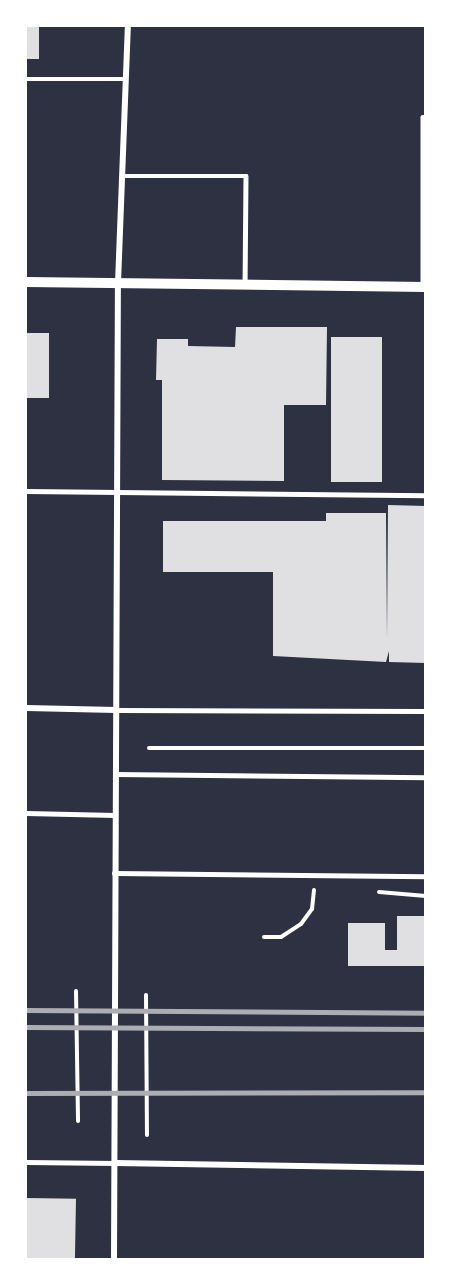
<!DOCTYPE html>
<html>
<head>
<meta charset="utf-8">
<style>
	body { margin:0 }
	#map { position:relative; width:451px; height:1285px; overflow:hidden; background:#2d3142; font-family:Inter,sans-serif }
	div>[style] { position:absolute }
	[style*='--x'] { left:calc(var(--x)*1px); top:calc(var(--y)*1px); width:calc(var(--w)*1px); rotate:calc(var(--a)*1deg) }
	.building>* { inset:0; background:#e0e0e3; transform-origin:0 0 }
	.path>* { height:4px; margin:-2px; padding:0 2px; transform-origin:2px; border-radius:2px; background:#fff }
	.service>* { height:4.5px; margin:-2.25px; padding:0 2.25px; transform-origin:2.25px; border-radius:2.25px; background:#fff }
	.minor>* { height:6px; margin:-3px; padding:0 3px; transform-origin:3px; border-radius:3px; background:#fff }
	.tertiary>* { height:10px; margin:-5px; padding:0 5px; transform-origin:5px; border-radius:5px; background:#fff }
	.rail>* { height:4.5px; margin:-2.25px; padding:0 2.25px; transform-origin:2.25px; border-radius:2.25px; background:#abadb3 }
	span { translate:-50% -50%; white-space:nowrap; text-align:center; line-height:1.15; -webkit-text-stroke:6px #fff; paint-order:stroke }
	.frame { position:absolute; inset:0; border:27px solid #fff; pointer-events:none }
</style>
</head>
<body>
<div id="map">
	<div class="building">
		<i style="left:26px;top:26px;width:13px;height:33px"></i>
		<i style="clip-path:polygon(236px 327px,327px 327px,326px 405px,284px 405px,284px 481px,162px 480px,162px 380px,156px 380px,157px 339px,188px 339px,188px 346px,235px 347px)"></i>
		<i style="left:26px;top:333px;width:23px;height:65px"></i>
		<i style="left:331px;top:337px;width:51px;height:145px"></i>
		<i style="clip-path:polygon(388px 505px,426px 506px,426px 663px,389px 662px,389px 651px,386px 662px,273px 656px,273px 572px,163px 572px,163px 521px,326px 521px,326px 513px,386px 513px,387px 640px)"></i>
		<i style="clip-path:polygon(397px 916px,426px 916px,426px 966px,348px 966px,348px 923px,385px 923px,385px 950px,397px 950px)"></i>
		<i style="left:26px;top:1198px;width:50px;height:62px;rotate:1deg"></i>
	</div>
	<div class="path">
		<i style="--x:149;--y:748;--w:277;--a:0"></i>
		<i style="--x:379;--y:892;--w:47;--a:4.9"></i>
		<i style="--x:264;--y:937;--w:17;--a:0"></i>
		<i style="--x:281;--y:937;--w:24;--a:-33"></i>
		<i style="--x:301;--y:924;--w:19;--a:-54"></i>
		<i style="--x:312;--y:909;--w:19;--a:-84"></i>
		<i style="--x:76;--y:991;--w:130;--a:89.1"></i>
		<i style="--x:146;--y:995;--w:140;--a:89.6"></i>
	</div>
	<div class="service">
		<i style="--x:26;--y:79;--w:100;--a:0"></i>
		<i style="--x:423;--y:117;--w:170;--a:90"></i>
		<i style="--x:124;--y:176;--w:122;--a:0"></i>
		<i style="--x:246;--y:176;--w:107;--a:90.5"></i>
		<i style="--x:26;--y:491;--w:400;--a:0.6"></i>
		<i style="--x:116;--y:710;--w:310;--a:0.2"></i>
		<i style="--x:115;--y:774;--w:311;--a:0.6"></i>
		<i style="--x:26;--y:813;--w:89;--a:1.3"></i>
		<i style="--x:114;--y:873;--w:312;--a:0.6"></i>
		<i style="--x:26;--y:1162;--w:89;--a:0.6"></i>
	</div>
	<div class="minor">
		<i style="--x:26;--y:708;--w:90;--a:1.3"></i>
		<i style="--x:115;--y:1163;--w:311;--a:0.9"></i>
		<i style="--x:114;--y:1260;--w:977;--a:-89.77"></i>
		<i style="--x:118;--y:283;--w:257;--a:-87.8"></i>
	</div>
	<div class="tertiary">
		<i style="--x:26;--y:282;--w:400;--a:0.7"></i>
	</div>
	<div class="rail">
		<i style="--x:26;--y:1010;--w:400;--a:0.4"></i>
		<i style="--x:26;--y:1027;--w:400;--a:0.3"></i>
		<i style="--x:26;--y:1093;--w:400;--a:-0.1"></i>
	</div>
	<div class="frame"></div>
</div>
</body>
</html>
